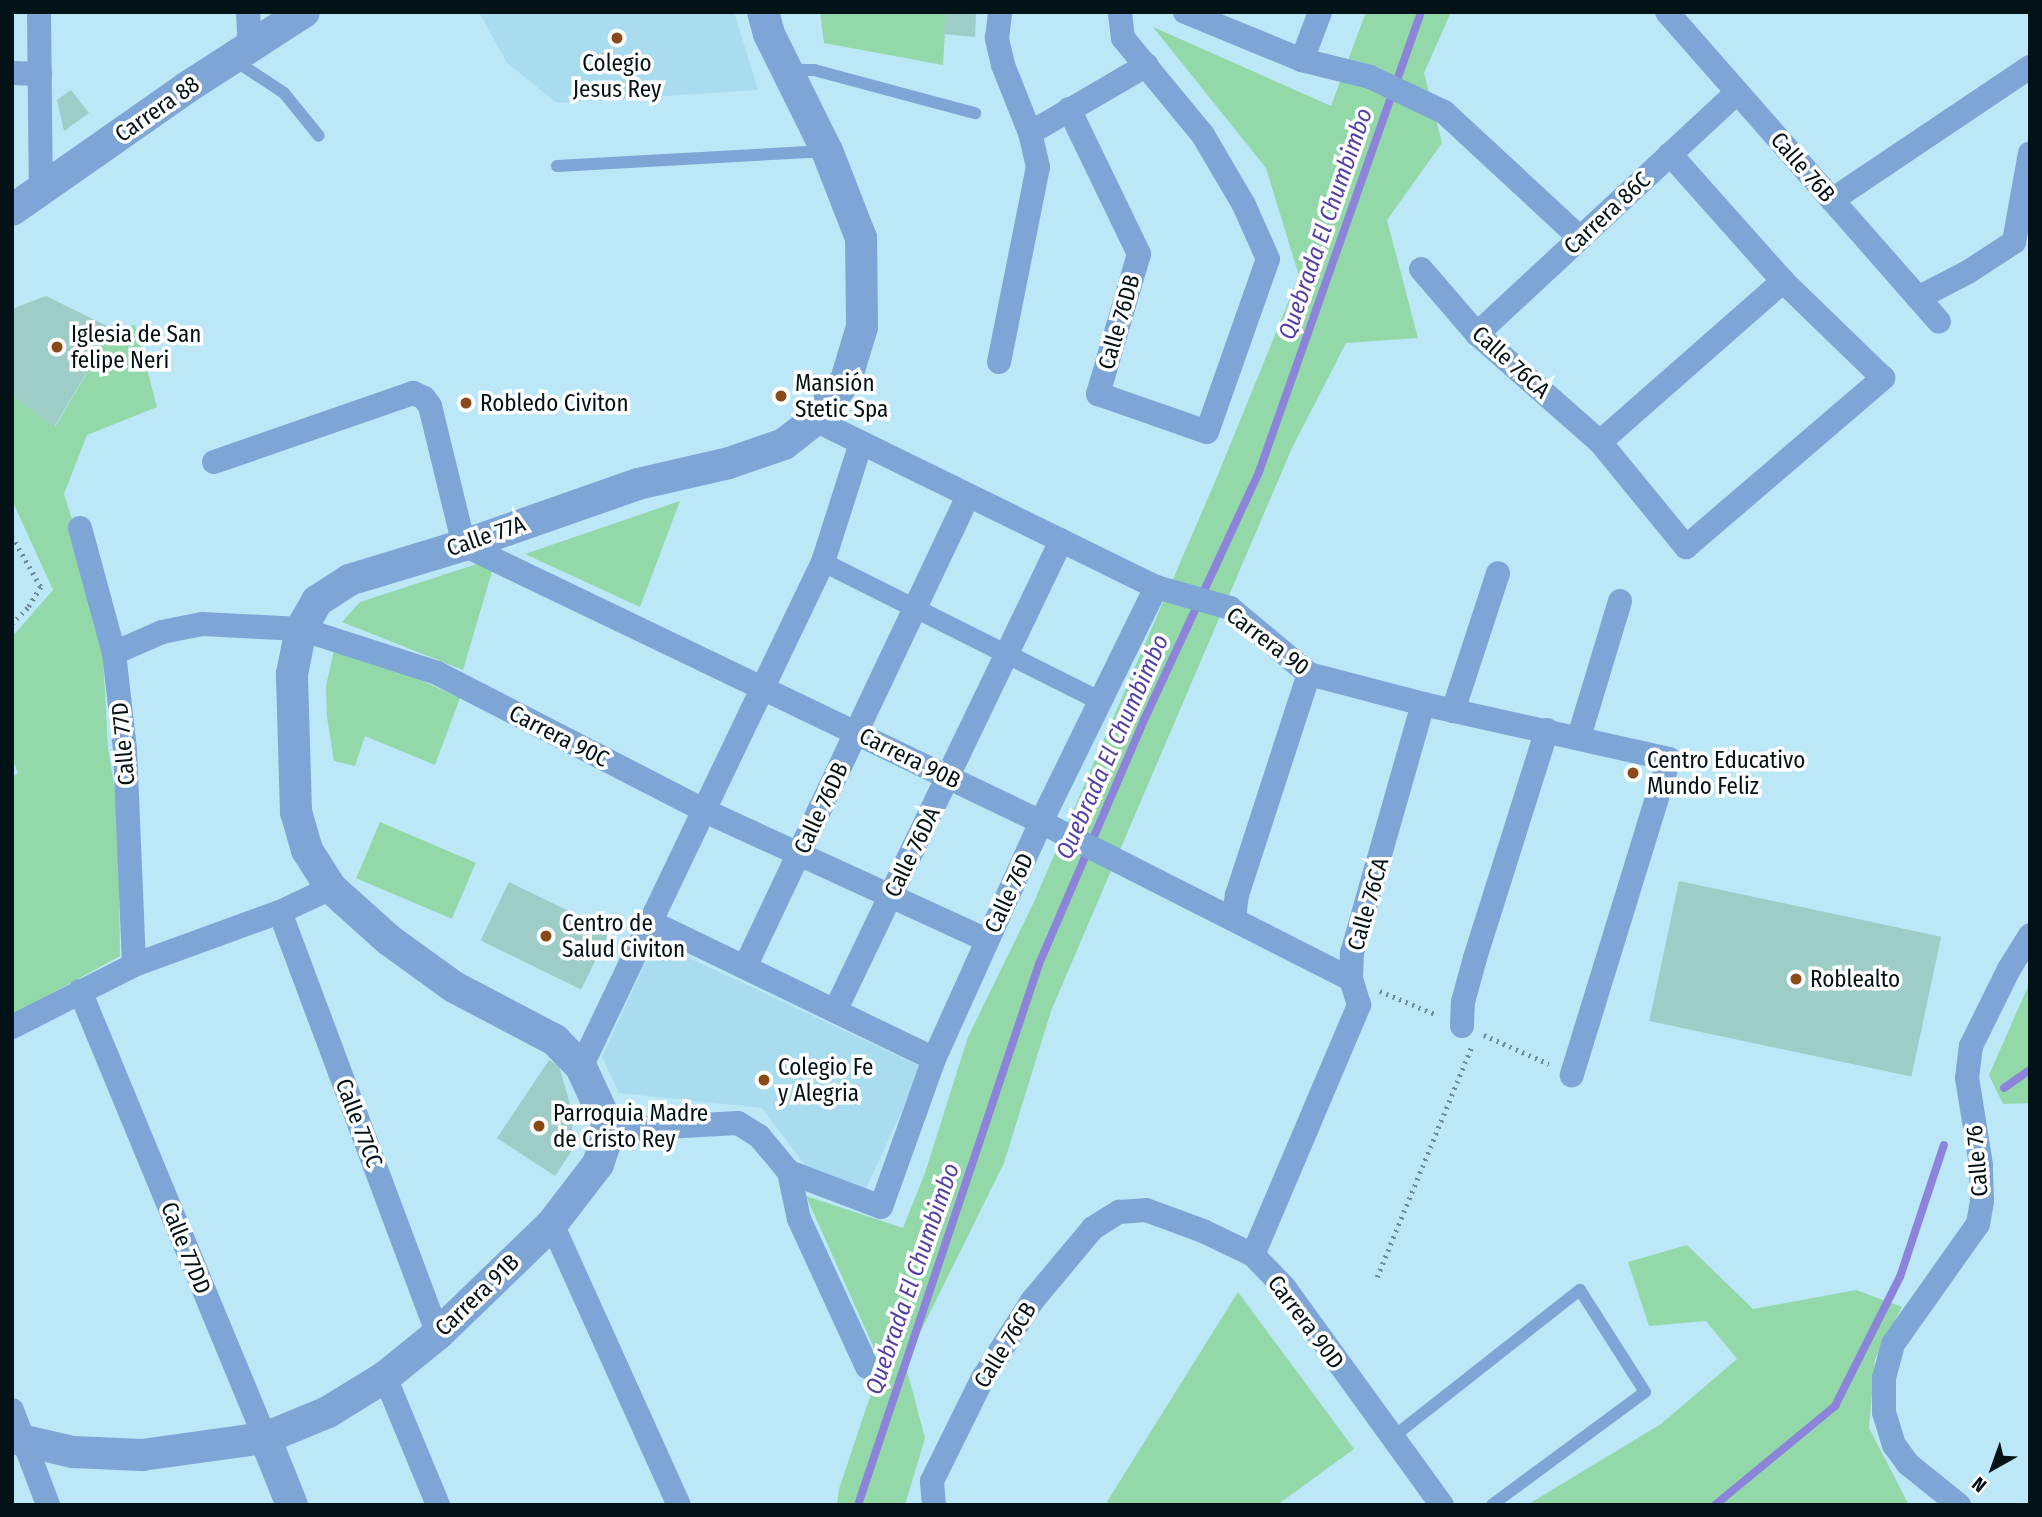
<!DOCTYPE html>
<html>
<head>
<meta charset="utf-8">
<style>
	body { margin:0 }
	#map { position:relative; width:2042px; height:1517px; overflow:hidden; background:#bbe7f6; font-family:"Fira Sans Condensed",sans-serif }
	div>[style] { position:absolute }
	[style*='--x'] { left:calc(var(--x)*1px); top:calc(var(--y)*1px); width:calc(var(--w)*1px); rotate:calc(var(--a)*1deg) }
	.built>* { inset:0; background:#a8dcee }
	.green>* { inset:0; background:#93d8a8; transform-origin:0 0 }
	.stream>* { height:8px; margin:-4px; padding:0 4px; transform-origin:4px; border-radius:4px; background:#8c84db }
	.building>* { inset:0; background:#9ecdc7; transform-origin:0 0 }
	.path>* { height:4.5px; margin-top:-2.25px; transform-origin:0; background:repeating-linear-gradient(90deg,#6c8b96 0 2px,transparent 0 7px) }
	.service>* { height:12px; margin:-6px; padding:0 6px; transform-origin:6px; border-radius:6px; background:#7da5d6 }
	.pedestrian>* { height:19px; margin:-9.5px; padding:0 9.5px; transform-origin:9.5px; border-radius:9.5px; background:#7da5d6 }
	.minor>* { height:24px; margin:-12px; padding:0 12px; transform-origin:12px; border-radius:12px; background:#7da5d6 }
	.tertiary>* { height:32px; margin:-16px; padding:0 16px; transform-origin:16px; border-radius:16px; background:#7da5d6 }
	.dots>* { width:19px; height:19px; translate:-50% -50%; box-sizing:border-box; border:4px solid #fff; border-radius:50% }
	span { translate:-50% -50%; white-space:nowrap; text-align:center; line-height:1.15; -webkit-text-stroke:7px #fff; paint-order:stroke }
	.poi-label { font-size:23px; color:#031217 }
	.left { translate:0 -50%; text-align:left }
	.street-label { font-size:23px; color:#031217 }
	.water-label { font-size:24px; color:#5340a6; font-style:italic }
	.frame { position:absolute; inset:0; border:14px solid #031217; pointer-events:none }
	.north { position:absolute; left:1958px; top:1433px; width:70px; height:70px; -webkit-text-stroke:5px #fff; paint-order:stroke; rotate:220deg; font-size:19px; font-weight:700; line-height:28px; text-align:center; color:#031217 }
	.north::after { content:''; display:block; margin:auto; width:24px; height:32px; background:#031217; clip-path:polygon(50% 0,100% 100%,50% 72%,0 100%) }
</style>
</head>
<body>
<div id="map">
	<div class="built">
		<i style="clip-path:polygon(479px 12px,734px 12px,758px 90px,557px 103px,507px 63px)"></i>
		<i style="clip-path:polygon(655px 942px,922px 1067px,864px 1193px,805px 1165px,762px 1108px,619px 1093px,602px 1057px)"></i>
	</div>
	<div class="green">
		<i style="clip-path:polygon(820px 12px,946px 12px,943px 65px,824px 43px)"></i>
		<i style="clip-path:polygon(1366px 12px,1451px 12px,1424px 73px,1442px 143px,1387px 220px,1418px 338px,1346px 343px,1292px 448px,1051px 1011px,1004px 1163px,905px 1363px,925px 1438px,905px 1505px,837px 1505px,839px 1489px,881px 1364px,806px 1196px,903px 1228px,925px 1173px,968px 1037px,1033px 904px,1217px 477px,1299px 276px,1266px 168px,1153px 27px,1331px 106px)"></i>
		<i style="clip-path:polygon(135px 325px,157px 407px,87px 435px,64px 494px,94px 589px,103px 657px,108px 748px,118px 809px,120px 956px,12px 1015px,12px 777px,18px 773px,12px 758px,12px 637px,53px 590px,12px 500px,12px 395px,55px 427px,113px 329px)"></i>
		<i style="clip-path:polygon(680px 501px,640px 607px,525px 554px)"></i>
		<i style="clip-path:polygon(480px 563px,493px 568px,463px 670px,342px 622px,360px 602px)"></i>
		<i style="clip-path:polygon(334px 650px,396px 669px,460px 698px,435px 765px,365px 736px,355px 766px,334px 761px,327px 717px,326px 686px)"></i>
		<i style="left:380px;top:822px;width:104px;height:61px;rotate:23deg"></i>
		<i style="clip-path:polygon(2030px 982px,2030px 1103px,2003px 1104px,1989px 1075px)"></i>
		<i style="clip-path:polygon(1687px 1245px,1753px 1309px,1856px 1290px,1902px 1307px,1875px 1359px,1869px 1428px,1909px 1505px,1527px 1505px,1661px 1424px,1737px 1359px,1706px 1321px,1649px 1326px,1628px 1262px)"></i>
		<i style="clip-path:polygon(1238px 1292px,1354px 1449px,1277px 1505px,1105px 1505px)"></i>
	</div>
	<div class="stream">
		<i style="--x:2004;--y:1088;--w:32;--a:-35"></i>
		<i style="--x:858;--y:1505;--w:570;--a:-71.5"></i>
		<i style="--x:1039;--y:964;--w:266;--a:-66.7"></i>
		<i style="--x:1144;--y:720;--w:273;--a:-65.1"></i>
		<i style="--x:1259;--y:472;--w:488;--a:-70.6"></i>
		<i style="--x:1715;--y:1505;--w:156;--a:-39.5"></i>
		<i style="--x:1835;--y:1406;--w:144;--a:-63.3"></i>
		<i style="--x:1900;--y:1277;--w:139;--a:-71.6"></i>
	</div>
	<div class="building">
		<i style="clip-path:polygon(946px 12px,976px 12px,975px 37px,944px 34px)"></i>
		<i style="clip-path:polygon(71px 90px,89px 113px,64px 131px,57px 100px)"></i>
		<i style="clip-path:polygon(46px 296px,113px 329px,54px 427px,12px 395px,12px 309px)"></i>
		<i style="left:1679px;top:881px;width:268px;height:143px;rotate:12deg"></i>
		<i style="left:509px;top:882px;width:112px;height:65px;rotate:26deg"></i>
		<i style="clip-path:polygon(549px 1060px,559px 1066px,573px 1114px,571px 1152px,555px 1176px,497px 1138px)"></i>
	</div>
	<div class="path">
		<i style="--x:12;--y:536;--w:59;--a:60.4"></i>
		<i style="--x:41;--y:587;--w:25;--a:122"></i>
		<i style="--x:28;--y:608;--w:23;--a:135"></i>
		<i style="--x:1380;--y:991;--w:62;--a:22.8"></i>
		<i style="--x:1484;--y:1035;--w:71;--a:24"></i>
		<i style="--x:1377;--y:1277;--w:248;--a:-67.7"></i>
	</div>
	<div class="service">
		<i style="--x:234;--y:60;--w:60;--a:33.4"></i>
		<i style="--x:284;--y:93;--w:55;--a:50.9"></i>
		<i style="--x:789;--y:70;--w:25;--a:0"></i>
		<i style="--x:814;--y:70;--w:167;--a:15"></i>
		<i style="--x:557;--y:166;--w:270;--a:-3.2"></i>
		<i style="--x:1393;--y:1437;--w:238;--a:-38.2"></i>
		<i style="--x:1580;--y:1290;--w:121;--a:57.5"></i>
		<i style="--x:1645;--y:1392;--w:190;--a:143.6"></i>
	</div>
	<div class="pedestrian">
		<i style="--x:823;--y:562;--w:310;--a:26.6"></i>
	</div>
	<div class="minor">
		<i style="--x:39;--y:12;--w:179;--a:89.4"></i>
		<i style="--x:248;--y:12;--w:35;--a:87"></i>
		<i style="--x:1185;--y:12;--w:126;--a:22.3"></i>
		<i style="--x:1302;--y:60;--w:70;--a:14"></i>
		<i style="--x:1370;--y:77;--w:82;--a:25.3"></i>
		<i style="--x:1444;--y:112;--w:185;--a:42.8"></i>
		<i style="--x:1667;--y:12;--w:412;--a:48.7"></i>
		<i style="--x:1302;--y:60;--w:51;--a:-69.4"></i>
		<i style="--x:12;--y:73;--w:28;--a:2"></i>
		<i style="--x:1069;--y:109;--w:161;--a:64.2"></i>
		<i style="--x:1139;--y:254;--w:146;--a:106.3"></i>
		<i style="--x:1098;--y:394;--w:115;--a:19.2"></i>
		<i style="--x:1207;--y:432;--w:183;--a:-70.6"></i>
		<i style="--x:1268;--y:259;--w:59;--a:-114"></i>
		<i style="--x:1244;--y:205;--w:81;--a:-120.4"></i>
		<i style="--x:1203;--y:135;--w:126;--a:-129.5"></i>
		<i style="--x:1123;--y:38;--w:26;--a:-97"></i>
		<i style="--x:1030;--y:133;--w:135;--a:-30.2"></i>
		<i style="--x:1832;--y:200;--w:239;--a:-33.9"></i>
		<i style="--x:1421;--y:269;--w:86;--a:49.3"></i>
		<i style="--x:1477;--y:334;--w:164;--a:41.3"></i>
		<i style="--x:1600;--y:442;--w:136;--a:50.7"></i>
		<i style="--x:1686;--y:547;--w:260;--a:-40.6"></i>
		<i style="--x:1883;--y:378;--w:139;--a:-135.9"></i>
		<i style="--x:1783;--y:281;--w:170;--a:-131.7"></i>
		<i style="--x:1918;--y:298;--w:56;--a:-27.5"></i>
		<i style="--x:1968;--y:272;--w:55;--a:-33.1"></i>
		<i style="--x:2014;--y:242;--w:90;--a:-79.8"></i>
		<i style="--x:1477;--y:334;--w:355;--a:-42.9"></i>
		<i style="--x:999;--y:362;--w:199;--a:-78.7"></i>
		<i style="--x:1038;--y:167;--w:35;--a:-103"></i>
		<i style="--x:1030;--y:133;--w:73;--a:-111.7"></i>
		<i style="--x:1003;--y:65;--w:28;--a:-103"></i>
		<i style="--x:997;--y:38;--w:26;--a:-83"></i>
		<i style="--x:815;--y:420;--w:380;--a:26.1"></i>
		<i style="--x:1156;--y:587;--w:77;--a:15.8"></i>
		<i style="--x:1230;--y:608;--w:103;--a:39.9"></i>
		<i style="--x:1309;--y:674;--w:118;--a:14.7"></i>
		<i style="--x:1423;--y:704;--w:252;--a:12.6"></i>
		<i style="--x:1669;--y:759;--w:331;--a:107.1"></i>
		<i style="--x:1600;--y:442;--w:244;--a:-41.3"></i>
		<i style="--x:214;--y:462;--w:211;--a:-19.1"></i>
		<i style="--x:413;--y:393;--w:12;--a:24"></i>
		<i style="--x:424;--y:398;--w:10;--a:53"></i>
		<i style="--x:430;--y:406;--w:143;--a:76.3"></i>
		<i style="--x:464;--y:545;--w:640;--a:25.64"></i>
		<i style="--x:1041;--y:822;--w:347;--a:26.9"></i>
		<i style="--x:80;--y:528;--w:130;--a:74.8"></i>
		<i style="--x:114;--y:653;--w:97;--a:83.5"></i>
		<i style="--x:125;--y:749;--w:216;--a:87.6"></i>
		<i style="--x:114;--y:653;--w:52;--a:-23.6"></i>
		<i style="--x:162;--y:632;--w:41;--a:-11.3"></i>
		<i style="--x:202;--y:624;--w:99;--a:2.9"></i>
		<i style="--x:301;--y:629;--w:143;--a:17.9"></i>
		<i style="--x:437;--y:673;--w:301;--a:27.2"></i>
		<i style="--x:705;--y:811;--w:310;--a:24.6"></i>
		<i style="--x:1453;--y:711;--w:145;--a:-71.9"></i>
		<i style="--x:1579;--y:737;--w:142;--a:-73.2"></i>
		<i style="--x:280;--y:912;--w:451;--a:69.5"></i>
		<i style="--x:1234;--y:918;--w:23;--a:-83"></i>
		<i style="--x:1237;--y:895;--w:232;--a:-72"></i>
		<i style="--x:651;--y:922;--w:314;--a:25.8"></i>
		<i style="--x:745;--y:967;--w:521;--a:-64.66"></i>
		<i style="--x:80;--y:991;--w:484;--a:67.5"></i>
		<i style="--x:835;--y:1011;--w:522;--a:-64.32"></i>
		<i style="--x:1462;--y:1026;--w:24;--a:-88"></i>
		<i style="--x:1463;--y:1002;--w:46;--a:-74.7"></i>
		<i style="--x:1475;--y:958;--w:239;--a:-72.5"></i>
		<i style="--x:12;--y:1027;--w:137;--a:-26.9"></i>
		<i style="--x:134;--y:965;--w:155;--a:-20"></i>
		<i style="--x:280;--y:912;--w:56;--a:-25.2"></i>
		<i style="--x:581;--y:1067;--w:560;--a:-64.4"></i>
		<i style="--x:823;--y:562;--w:125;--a:-72.3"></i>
		<i style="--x:610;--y:1130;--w:128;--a:-3.1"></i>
		<i style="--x:738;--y:1123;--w:25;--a:32"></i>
		<i style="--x:759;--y:1136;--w:47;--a:50.2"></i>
		<i style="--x:789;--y:1172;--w:98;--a:20.8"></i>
		<i style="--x:881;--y:1207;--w:157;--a:-70.3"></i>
		<i style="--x:934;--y:1059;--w:260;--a:-65.7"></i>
		<i style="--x:1041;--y:822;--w:262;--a:-63.9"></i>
		<i style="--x:789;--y:1172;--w:48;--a:78"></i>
		<i style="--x:799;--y:1219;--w:163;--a:65.3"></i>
		<i style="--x:552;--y:1224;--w:308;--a:65.7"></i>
		<i style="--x:1253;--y:1255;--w:272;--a:-67"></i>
		<i style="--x:1359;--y:1005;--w:27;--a:-107"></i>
		<i style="--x:1351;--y:979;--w:26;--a:-88"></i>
		<i style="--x:1352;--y:953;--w:259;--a:-74.1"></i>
		<i style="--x:385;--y:1377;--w:139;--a:67.5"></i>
		<i style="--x:12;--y:1410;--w:102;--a:69.2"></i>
		<i style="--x:934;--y:1505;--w:24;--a:-95"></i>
		<i style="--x:932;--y:1481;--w:115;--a:-63.7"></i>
		<i style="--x:983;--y:1378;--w:91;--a:-57.5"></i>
		<i style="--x:1032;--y:1301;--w:95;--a:-50.1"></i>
		<i style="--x:1093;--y:1228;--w:31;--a:-32"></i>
		<i style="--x:1119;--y:1212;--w:27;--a:-4"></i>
		<i style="--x:1146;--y:1210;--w:61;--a:20.2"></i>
		<i style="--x:1203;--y:1231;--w:55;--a:25.6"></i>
		<i style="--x:1253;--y:1255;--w:45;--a:45.9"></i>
		<i style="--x:1284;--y:1287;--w:269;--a:54.1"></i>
		<i style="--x:1959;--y:1505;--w:65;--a:-141.2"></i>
		<i style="--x:1908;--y:1464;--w:24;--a:-126"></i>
		<i style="--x:1894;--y:1445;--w:34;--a:-107"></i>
		<i style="--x:1884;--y:1412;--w:34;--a:-90"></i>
		<i style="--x:1884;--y:1378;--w:35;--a:-75"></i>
		<i style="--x:1893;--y:1344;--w:147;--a:-54.7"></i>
		<i style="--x:1978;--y:1224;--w:23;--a:-80"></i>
		<i style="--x:1982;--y:1201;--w:36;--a:-92"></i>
		<i style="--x:1981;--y:1165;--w:88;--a:-99.1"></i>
		<i style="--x:1967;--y:1078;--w:32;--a:-83"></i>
		<i style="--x:1971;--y:1046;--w:86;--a:-63.7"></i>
		<i style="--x:2009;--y:969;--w:40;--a:-58"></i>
	</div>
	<div class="tertiary">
		<i style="--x:12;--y:210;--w:213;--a:-35"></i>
		<i style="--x:186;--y:88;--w:140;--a:-32.8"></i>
		<i style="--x:12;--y:1438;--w:63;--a:12.9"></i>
		<i style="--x:73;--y:1452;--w:69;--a:2.5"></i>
		<i style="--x:142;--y:1455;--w:124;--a:-7.9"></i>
		<i style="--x:265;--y:1438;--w:68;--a:-22.4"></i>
		<i style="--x:328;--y:1412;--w:67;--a:-31.6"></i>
		<i style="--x:385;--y:1377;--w:68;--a:-39.1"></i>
		<i style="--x:438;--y:1334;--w:158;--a:-44"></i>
		<i style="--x:552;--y:1224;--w:76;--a:-52.5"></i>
		<i style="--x:598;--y:1164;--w:36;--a:-71"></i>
		<i style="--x:610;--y:1130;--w:69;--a:-114.7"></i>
		<i style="--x:581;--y:1067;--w:37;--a:-134"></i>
		<i style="--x:555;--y:1040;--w:114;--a:-152.3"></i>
		<i style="--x:454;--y:987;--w:80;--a:-144.1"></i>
		<i style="--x:389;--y:940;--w:78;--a:-138.1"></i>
		<i style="--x:331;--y:888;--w:45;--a:-122.3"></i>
		<i style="--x:307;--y:850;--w:40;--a:-106"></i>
		<i style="--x:296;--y:812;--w:138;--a:-91.7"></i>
		<i style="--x:292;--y:674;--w:46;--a:-78.7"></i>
		<i style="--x:301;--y:629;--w:32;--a:-60"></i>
		<i style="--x:317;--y:601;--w:38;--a:-33"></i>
		<i style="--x:349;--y:580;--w:120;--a:-16.9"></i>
		<i style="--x:464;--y:545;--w:184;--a:-19.3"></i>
		<i style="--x:638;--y:484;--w:93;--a:-13"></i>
		<i style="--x:729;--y:463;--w:58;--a:-19.1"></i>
		<i style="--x:784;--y:444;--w:39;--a:-38"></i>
		<i style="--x:815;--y:420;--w:51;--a:-52.2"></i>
		<i style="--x:846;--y:380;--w:55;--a:-73.2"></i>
		<i style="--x:862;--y:327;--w:89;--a:-90.6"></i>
		<i style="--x:861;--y:238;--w:93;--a:-111.3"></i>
		<i style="--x:827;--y:151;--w:131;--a:-116.4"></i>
		<i style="--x:769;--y:34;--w:23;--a:-105"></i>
		<i style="--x:265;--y:1438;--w:72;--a:68.1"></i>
	</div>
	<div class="dots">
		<i style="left:617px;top:38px;background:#8a4916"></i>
		<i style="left:57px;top:347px;background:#8a4916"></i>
		<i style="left:781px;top:396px;background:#8a4916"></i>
		<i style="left:466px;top:403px;background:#8a4916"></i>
		<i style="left:1633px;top:773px;background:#8a4916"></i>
		<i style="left:546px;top:936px;background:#8a4916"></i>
		<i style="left:1796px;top:979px;background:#8a4916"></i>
		<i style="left:764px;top:1080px;background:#8a4916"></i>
		<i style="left:539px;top:1126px;background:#8a4916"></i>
	</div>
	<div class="poi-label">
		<span style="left:617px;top:76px">Colegio<br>Jesus Rey</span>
		<span class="left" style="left:71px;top:347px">Iglesia de San<br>felipe Neri</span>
		<span class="left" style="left:795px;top:396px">Mansión<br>Stetic Spa</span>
		<span class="left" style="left:480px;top:403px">Robledo Civiton</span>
		<span class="left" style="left:1647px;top:773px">Centro Educativo<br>Mundo Feliz</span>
		<span class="left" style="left:562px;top:936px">Centro de<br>Salud Civiton</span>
		<span class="left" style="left:1810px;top:979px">Roblealto</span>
		<span class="left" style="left:778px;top:1080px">Colegio Fe<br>y Alegria</span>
		<span class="left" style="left:553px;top:1126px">Parroquia Madre<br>de Cristo Rey</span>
	</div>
	<div class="street-label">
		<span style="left:157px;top:109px;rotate:-35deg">Carrera 88</span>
		<span style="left:1803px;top:167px;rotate:49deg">Calle 76B</span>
		<span style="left:1607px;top:213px;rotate:-43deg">Carrera 86C</span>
		<span style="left:1119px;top:322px;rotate:-74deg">Calle 76DB</span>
		<span style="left:1511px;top:362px;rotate:42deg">Calle 76CA</span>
		<span style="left:486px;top:536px;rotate:-19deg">Calle 77A</span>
		<span style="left:1268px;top:641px;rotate:37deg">Carrera 90</span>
		<span style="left:559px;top:736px;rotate:27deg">Carrera 90C</span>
		<span style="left:123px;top:744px;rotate:-95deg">Calle 77D</span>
		<span style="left:910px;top:758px;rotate:26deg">Carrera 90B</span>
		<span style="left:821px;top:808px;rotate:-65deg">Calle 76DB</span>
		<span style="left:912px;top:852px;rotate:-64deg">Calle 76DA</span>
		<span style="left:1009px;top:893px;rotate:-65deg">Calle 76D</span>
		<span style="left:1368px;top:904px;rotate:-74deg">Calle 76CA</span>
		<span style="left:359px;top:1123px;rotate:69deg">Calle 77CC</span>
		<span style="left:1977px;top:1161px;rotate:-95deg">Calle 76</span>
		<span style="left:186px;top:1248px;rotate:68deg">Calle 77DD</span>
		<span style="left:477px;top:1295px;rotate:-44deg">Carrera 91B</span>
		<span style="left:1306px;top:1322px;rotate:53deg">Carrera 90D</span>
		<span style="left:1005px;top:1345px;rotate:-58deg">Calle 76CB</span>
	</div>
	<div class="water-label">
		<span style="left:1326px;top:224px;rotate:-71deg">Quebrada El Chumbimbo</span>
		<span style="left:1113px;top:747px;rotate:-66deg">Quebrada El Chumbimbo</span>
		<span style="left:913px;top:1279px;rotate:-71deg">Quebrada El Chumbimbo</span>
	</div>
	<div class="frame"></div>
	<div class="north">N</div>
</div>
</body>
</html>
